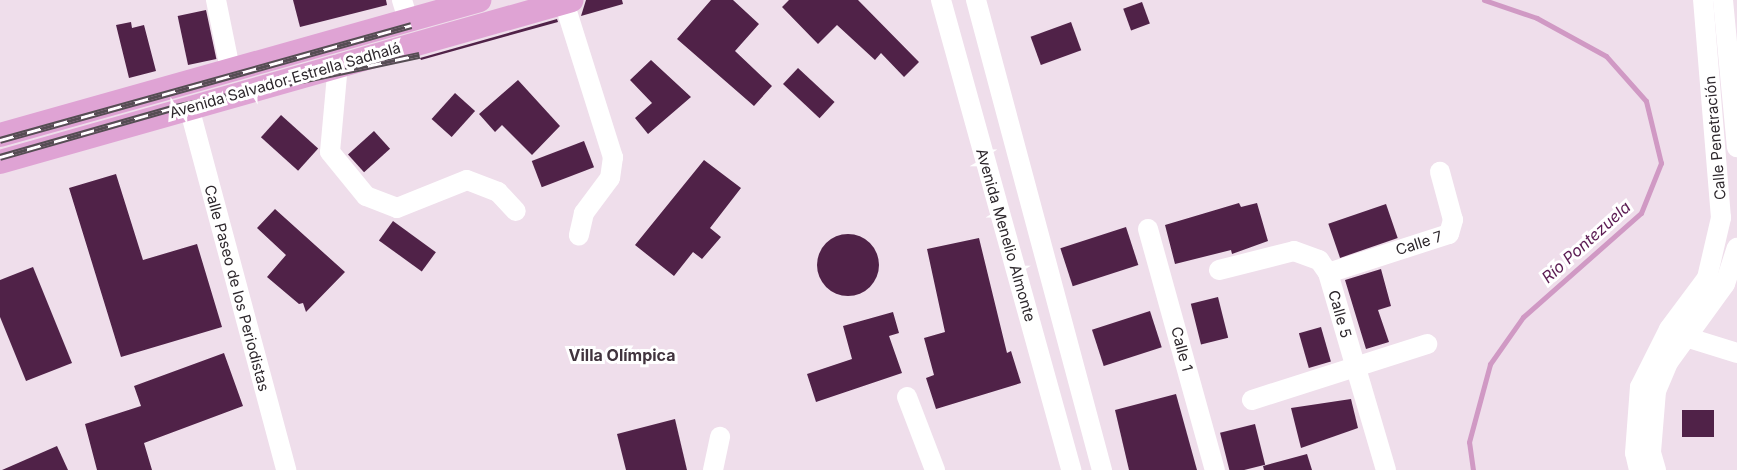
<!DOCTYPE html>
<html>
<head>
<meta charset="utf-8">
<style>
	body { margin:0 }
	#map { position:relative; width:1737px; height:470px; overflow:hidden; background:#efdeeb; font-family:Inter,sans-serif }
	div>[style] { position:absolute }
	[style*='--x'] { left:calc(var(--x)*1px); top:calc(var(--y)*1px); width:calc(var(--w)*1px); rotate:calc(var(--a)*1deg) }
	.stream>* { height:5px; margin:-2.5px; padding:0 2.5px; transform-origin:2.5px; border-radius:2.5px; background:#d099c4 }
	.building>* { inset:0; background:#502248; transform-origin:0 0 }
	.round { border-radius:50% }
	.minor>* { height:20px; margin:-10px; padding:0 10px; transform-origin:10px; border-radius:10px; background:#fff }
	.major>* { height:24px; margin:-12px; padding:0 12px; transform-origin:12px; border-radius:12px; background:#dfa3d4 }
	.rail>* { height:7px; margin-top:-3.5px; transform-origin:0; background:repeating-linear-gradient(90deg,#fff 0 14px,#554d53 0 28px); box-sizing:border-box; border-block:2px solid #554d53 }
	span { translate:-50% -50%; white-space:nowrap; text-align:center; line-height:1.15; -webkit-text-stroke:6px #fff; paint-order:stroke }
	.street-label { font-size:15px; color:#2d272c }
	.water-label { font-size:16px; color:#5b1b52; font-style:italic }
	.neighbourhood-label { font-size:16px; color:#41343e; font-weight:700 }
</style>
</head>
<body>
<div id="map">
	<div class="stream">
		<i style="--x:1473;--y:470;--w:28;--a:-98"></i>
		<i style="--x:1469;--y:442;--w:81;--a:-74.9"></i>
		<i style="--x:1490;--y:364;--w:57;--a:-54.9"></i>
		<i style="--x:1523;--y:317;--w:157;--a:-41.4"></i>
		<i style="--x:1641;--y:213;--w:54;--a:-68.2"></i>
		<i style="--x:1661;--y:163;--w:64;--a:-103.6"></i>
		<i style="--x:1646;--y:101;--w:60;--a:-131.6"></i>
		<i style="--x:1606;--y:56;--w:79;--a:-151.2"></i>
		<i style="--x:1537;--y:18;--w:56;--a:-161.2"></i>
	</div>
	<div class="building">
		<i style="clip-path:polygon(293px 0,386px 0,387px 5px,300px 27px)"></i>
		<i style="clip-path:polygon(586px 0,622px 0,623px 4px,581px 16px)"></i>
		<i style="clip-path:polygon(711px 0,733px 0,759px 24px,735px 51px,772px 86px,754px 106px,677px 39px)"></i>
		<i style="clip-path:polygon(789px 0,858px 0,919px 62px,904px 77px,881px 53px,875px 60px,837px 25px,818px 44px,782px 7px)"></i>
		<i style="left:1142px;top:2px;width:23px;height:20px;rotate:70deg"></i>
		<i style="left:206px;top:10px;width:50px;height:29px;rotate:78deg"></i>
		<i style="clip-path:polygon(557px 19px,558px 22px,421px 60px,420px 58px)"></i>
		<i style="clip-path:polygon(131px 22px,132px 28px,144px 25px,156px 71px,129px 78px,116px 25px)"></i>
		<i style="left:1071px;top:22px;width:30px;height:43px;rotate:70deg"></i>
		<i style="clip-path:polygon(651px 60px,691px 97px,648px 134px,635px 118px,652px 103px,630px 80px)"></i>
		<i style="left:798px;top:68px;width:50px;height:22px;rotate:43deg"></i>
		<i style="clip-path:polygon(518px 80px,560px 126px,532px 155px,502px 125px,495px 132px,479px 114px)"></i>
		<i style="left:455px;top:93px;width:27px;height:35px;rotate:42deg"></i>
		<i style="left:281px;top:115px;width:50px;height:30px;rotate:42deg"></i>
		<i style="left:374px;top:131px;width:24px;height:35px;rotate:48deg"></i>
		<i style="left:584px;top:141px;width:28px;height:56px;rotate:69deg"></i>
		<i style="clip-path:polygon(704px 160px,741px 188px,710px 228px,721px 237px,702px 259px,693px 252px,674px 276px,635px 245px)"></i>
		<i style="clip-path:polygon(116px 174px,143px 260px,197px 244px,222px 327px,121px 357px,69px 188px)"></i>
		<i style="clip-path:polygon(1239px 203px,1241px 207px,1257px 203px,1268px 241px,1232px 254px,1231px 250px,1175px 264px,1165px 225px)"></i>
		<i style="left:1386px;top:204px;width:36px;height:61px;rotate:71deg"></i>
		<i style="clip-path:polygon(275px 209px,345px 272px,306px 312px,303px 303px,299px 304px,267px 277px,286px 255px,257px 228px)"></i>
		<i style="left:393px;top:221px;width:53px;height:24px;rotate:36deg"></i>
		<i style="left:1126px;top:227px;width:40px;height:69px;rotate:72deg"></i>
		<i class="round" style="left:817px;top:234px;width:62px;height:62px"></i>
		<i style="clip-path:polygon(979px 238px,1007px 353px,1011px 351px,1021px 383px,936px 409px,926px 378px,934px 375px,924px 338px,945px 332px,927px 249px)"></i>
		<i style="clip-path:polygon(33px 267px,72px 363px,26px 381px,0 317px,0 280px)"></i>
		<i style="clip-path:polygon(1381px 269px,1391px 306px,1378px 310px,1389px 342px,1366px 349px,1345px 280px)"></i>
		<i style="left:1218px;top:297px;width:42px;height:28px;rotate:76deg"></i>
		<i style="left:1150px;top:311px;width:38px;height:61px;rotate:72deg"></i>
		<i style="clip-path:polygon(893px 312px,899px 333px,889px 336px,902px 373px,816px 402px,807px 374px,852px 359px,843px 326px)"></i>
		<i style="left:1321px;top:327px;width:36px;height:23px;rotate:74deg"></i>
		<i style="clip-path:polygon(224px 353px,243px 406px,144px 443px,152px 470px,97px 470px,85px 424px,141px 406px,134px 386px)"></i>
		<i style="clip-path:polygon(1176px 394px,1197px 470px,1129px 470px,1115px 410px)"></i>
		<i style="clip-path:polygon(1351px 399px,1358px 428px,1301px 448px,1291px 408px)"></i>
		<i style="left:1682px;top:410px;width:32px;height:27px"></i>
		<i style="clip-path:polygon(675px 419px,687px 470px,626px 470px,617px 434px)"></i>
		<i style="left:1255px;top:424px;width:42px;height:36px;rotate:76deg"></i>
		<i style="clip-path:polygon(57px 446px,68px 470px,2px 470px)"></i>
		<i style="clip-path:polygon(1307px 454px,1312px 470px,1264px 470px,1263px 466px)"></i>
	</div>
	<div class="minor">
		<i style="--x:216;--y:0;--w:70;--a:78.5"></i>
		<i style="--x:402;--y:0;--w:21;--a:73"></i>
		<i style="--x:941;--y:0;--w:488;--a:74.5"></i>
		<i style="--x:976;--y:0;--w:487;--a:75"></i>
		<i style="--x:1723;--y:0;--w:148;--a:84.6"></i>
		<i style="--x:564;--y:2;--w:163;--a:72.5"></i>
		<i style="--x:613;--y:157;--w:21;--a:98"></i>
		<i style="--x:610;--y:178;--w:44;--a:126.6"></i>
		<i style="--x:584;--y:213;--w:23;--a:103"></i>
		<i style="--x:338;--y:64;--w:88;--a:95.2"></i>
		<i style="--x:330;--y:152;--w:57;--a:50.7"></i>
		<i style="--x:366;--y:196;--w:33;--a:21"></i>
		<i style="--x:397;--y:208;--w:75;--a:-21.8"></i>
		<i style="--x:467;--y:180;--w:33;--a:21"></i>
		<i style="--x:498;--y:192;--w:26;--a:47"></i>
		<i style="--x:189;--y:107;--w:376;--a:75"></i>
		<i style="--x:1148;--y:229;--w:250;--a:74.5"></i>
		<i style="--x:1219;--y:270;--w:77;--a:-14.2"></i>
		<i style="--x:1294;--y:251;--w:27;--a:20"></i>
		<i style="--x:1319;--y:260;--w:16;--a:55"></i>
		<i style="--x:1328;--y:273;--w:205;--a:73.6"></i>
		<i style="--x:1328;--y:273;--w:127;--a:-17.9"></i>
		<i style="--x:1449;--y:234;--w:15;--a:-74"></i>
		<i style="--x:1453;--y:220;--w:50;--a:-105.2"></i>
		<i style="--x:1676;--y:334;--w:64;--a:17.3"></i>
		<i style="--x:907;--y:397;--w:78;--a:69"></i>
		<i style="--x:1252;--y:400;--w:184;--a:-17.7"></i>
		<i style="--x:713;--y:470;--w:34;--a:-78"></i>
		<i style="--x:1639;--y:470;--w:17;--a:-103"></i>
		<i style="--x:1635;--y:453;--w:66;--a:-85.7"></i>
		<i style="--x:1640;--y:387;--w:65;--a:-63.4"></i>
		<i style="--x:1669;--y:329;--w:64;--a:-53.3"></i>
		<i style="--x:1707;--y:278;--w:62;--a:-76.9"></i>
		<i style="--x:1721;--y:218;--w:219;--a:-94.7"></i>
		<i style="--x:1656;--y:470;--w:19;--a:-106"></i>
		<i style="--x:1651;--y:452;--w:61;--a:-85.3"></i>
		<i style="--x:1656;--y:391;--w:33;--a:-67"></i>
		<i style="--x:1669;--y:361;--w:95;--a:-54"></i>
		<i style="--x:1725;--y:284;--w:38;--a:-72"></i>
	</div>
	<div class="major">
		<i style="--x:0;--y:135;--w:498;--a:-15.7"></i>
		<i style="--x:0;--y:162;--w:594;--a:-15.81"></i>
	</div>
	<div class="rail">
		<i style="--x:0;--y:140;--w:427;--a:-15.6"></i>
		<i style="--x:0;--y:157;--w:183;--a:-15.9"></i>
		<i style="--x:176;--y:107;--w:249;--a:-12.1"></i>
	</div>
	<div class="street-label">
		<span style="left:285px;top:80px;rotate:-16deg">Avenida Salvador Estrella Sadhalá</span>
		<span style="left:1715px;top:138px;rotate:-95deg">Calle Penetración</span>
		<span style="left:1006px;top:235px;rotate:74deg">Avenida Menelio Almonte</span>
		<span style="left:1419px;top:243px;rotate:-18deg">Calle 7</span>
		<span style="left:237px;top:288px;rotate:75deg">Calle Paseo de los Periodistas</span>
		<span style="left:1340px;top:314px;rotate:74deg">Calle 5</span>
		<span style="left:1182px;top:349px;rotate:75deg">Calle 1</span>
	</div>
	<div class="water-label">
		<span style="left:1586px;top:242px;rotate:-42deg">Río Pontezuela</span>
	</div>
	<div class="neighbourhood-label">
		<span style="left:622px;top:355px">Villa Olímpica</span>
	</div>
</div>
</body>
</html>
